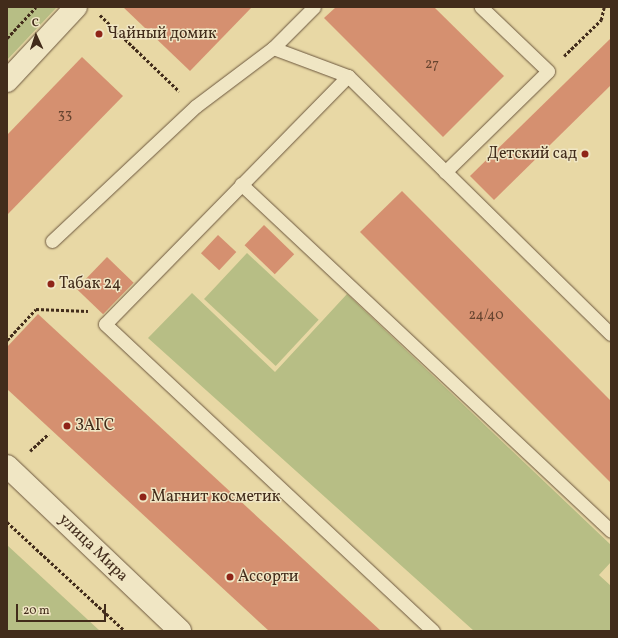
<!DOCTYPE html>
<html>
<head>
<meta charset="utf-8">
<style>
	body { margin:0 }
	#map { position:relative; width:618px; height:638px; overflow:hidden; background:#e8d8a5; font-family:Vollkorn,serif }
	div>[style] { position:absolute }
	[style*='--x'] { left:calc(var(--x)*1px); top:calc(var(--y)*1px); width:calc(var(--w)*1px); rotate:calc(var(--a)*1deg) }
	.green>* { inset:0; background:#b7be85; transform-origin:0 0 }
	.building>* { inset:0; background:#d59070; transform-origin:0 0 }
	.path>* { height:2.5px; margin-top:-1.25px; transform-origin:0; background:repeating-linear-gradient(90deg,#422c1b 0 3px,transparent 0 5px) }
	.roads { filter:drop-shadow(0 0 1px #6c573e) drop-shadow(0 0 1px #6c573e) }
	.lane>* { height:13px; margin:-6.5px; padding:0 6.5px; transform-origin:6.5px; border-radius:6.5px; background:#f0e6c4 }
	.street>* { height:22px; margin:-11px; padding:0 11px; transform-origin:11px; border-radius:11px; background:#f0e6c4 }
	.secondary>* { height:22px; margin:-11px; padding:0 11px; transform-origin:11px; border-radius:11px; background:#f0e6c4 }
	.dots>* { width:11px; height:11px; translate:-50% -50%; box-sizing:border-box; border:2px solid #f0e6c4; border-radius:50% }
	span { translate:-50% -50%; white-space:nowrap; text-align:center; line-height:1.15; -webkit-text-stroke:3px #f0e6c4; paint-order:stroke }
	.number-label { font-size:14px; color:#674530 }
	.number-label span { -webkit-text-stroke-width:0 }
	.poi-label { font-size:16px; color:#422c1b }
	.left { translate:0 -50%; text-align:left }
	.right { translate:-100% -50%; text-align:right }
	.street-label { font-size:16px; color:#422c1b }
	.frame { position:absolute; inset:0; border:8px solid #422c1b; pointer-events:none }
	.north { position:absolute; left:16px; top:16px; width:40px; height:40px; -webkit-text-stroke:3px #f0e6c4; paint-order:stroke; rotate:357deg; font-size:11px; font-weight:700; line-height:16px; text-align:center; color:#422c1b }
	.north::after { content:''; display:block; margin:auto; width:14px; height:18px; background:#422c1b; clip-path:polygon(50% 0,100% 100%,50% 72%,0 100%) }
	.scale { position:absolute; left:16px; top:604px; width:90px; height:18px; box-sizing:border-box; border:2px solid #422c1b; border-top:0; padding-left:5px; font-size:12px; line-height:14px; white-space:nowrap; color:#422c1b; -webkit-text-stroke:3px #f0e6c4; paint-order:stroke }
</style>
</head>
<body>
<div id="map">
	<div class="green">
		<i style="clip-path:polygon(7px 7px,57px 7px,7px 60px)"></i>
		<i style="left:247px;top:253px;width:98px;height:63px;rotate:43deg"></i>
		<i style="clip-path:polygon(192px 293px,275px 372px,347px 294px,611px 545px,611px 562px,599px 575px,611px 586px,611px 631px,474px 631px,148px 338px)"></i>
		<i style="clip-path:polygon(7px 545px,100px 631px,7px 631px)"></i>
	</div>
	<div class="building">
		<i style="clip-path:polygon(123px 7px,252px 7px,190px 71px)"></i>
		<i style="clip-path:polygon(336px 7px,434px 7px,504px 76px,443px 137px,324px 18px)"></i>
		<i style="clip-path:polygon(611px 38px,611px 85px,494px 200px,470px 176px)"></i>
		<i style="clip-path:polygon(82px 57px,123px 96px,7px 215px,7px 135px)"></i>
		<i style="clip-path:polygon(402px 191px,611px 401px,611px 483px,360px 232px)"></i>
		<i style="left:264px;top:225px;width:42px;height:28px;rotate:44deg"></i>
		<i style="left:218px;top:235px;width:25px;height:25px;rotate:43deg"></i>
		<i style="left:107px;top:257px;width:37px;height:44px;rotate:44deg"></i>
		<i style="clip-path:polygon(38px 314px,381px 631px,269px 631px,7px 389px,7px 347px)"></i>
	</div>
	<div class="path">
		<i style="--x:100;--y:15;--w:110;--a:43.9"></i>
		<i style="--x:7;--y:38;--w:42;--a:-46.9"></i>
		<i style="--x:564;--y:56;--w:52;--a:-44.2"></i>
		<i style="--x:601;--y:20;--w:13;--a:-77"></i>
		<i style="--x:7;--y:340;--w:42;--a:-46.9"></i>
		<i style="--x:36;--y:309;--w:52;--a:2.2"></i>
		<i style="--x:30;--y:451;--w:25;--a:-43"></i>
		<i style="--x:7;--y:522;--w:161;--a:42.7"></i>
	</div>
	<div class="roads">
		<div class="lane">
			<i style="--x:273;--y:48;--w:58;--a:-45"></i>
			<i style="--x:348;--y:76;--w:347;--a:134.4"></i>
			<i style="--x:105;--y:324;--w:449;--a:43.1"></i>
			<i style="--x:445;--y:172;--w:144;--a:-44.4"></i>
			<i style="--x:548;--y:71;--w:93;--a:-136.3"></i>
			<i style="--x:241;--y:184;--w:507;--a:43.16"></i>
			<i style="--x:52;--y:241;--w:197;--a:-43.2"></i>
			<i style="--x:196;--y:106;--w:96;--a:-37"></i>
			<i style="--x:273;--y:48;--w:80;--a:20.5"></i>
			<i style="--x:348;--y:76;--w:368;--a:44.5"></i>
		</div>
		<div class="street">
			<i style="--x:7;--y:81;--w:101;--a:-47"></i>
		</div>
		<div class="secondary">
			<i style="--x:7;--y:466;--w:239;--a:43.6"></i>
		</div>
	</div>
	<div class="dots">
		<i style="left:99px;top:34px;background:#8f2418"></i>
		<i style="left:585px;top:154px;background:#8f2418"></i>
		<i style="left:51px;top:284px;background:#8f2418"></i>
		<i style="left:67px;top:426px;background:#8f2418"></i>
		<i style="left:143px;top:497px;background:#8f2418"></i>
		<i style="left:230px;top:577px;background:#8f2418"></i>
	</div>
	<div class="number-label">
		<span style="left:432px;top:65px">27</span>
		<span style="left:65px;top:115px">33</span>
		<span style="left:486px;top:316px">24/40</span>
	</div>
	<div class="poi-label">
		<span class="left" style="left:107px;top:34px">Чайный домик</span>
		<span class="right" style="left:577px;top:154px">Детский сад</span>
		<span class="left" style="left:59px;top:284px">Табак 24</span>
		<span class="left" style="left:75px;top:426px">ЗАГС</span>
		<span class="left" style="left:151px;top:497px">Магнит косметик</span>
		<span class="left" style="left:238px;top:577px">Ассорти</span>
	</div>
	<div class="street-label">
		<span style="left:93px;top:548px;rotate:44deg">улица Мира</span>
	</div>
	<div class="frame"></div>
	<div class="north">С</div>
	<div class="scale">20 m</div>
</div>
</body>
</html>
